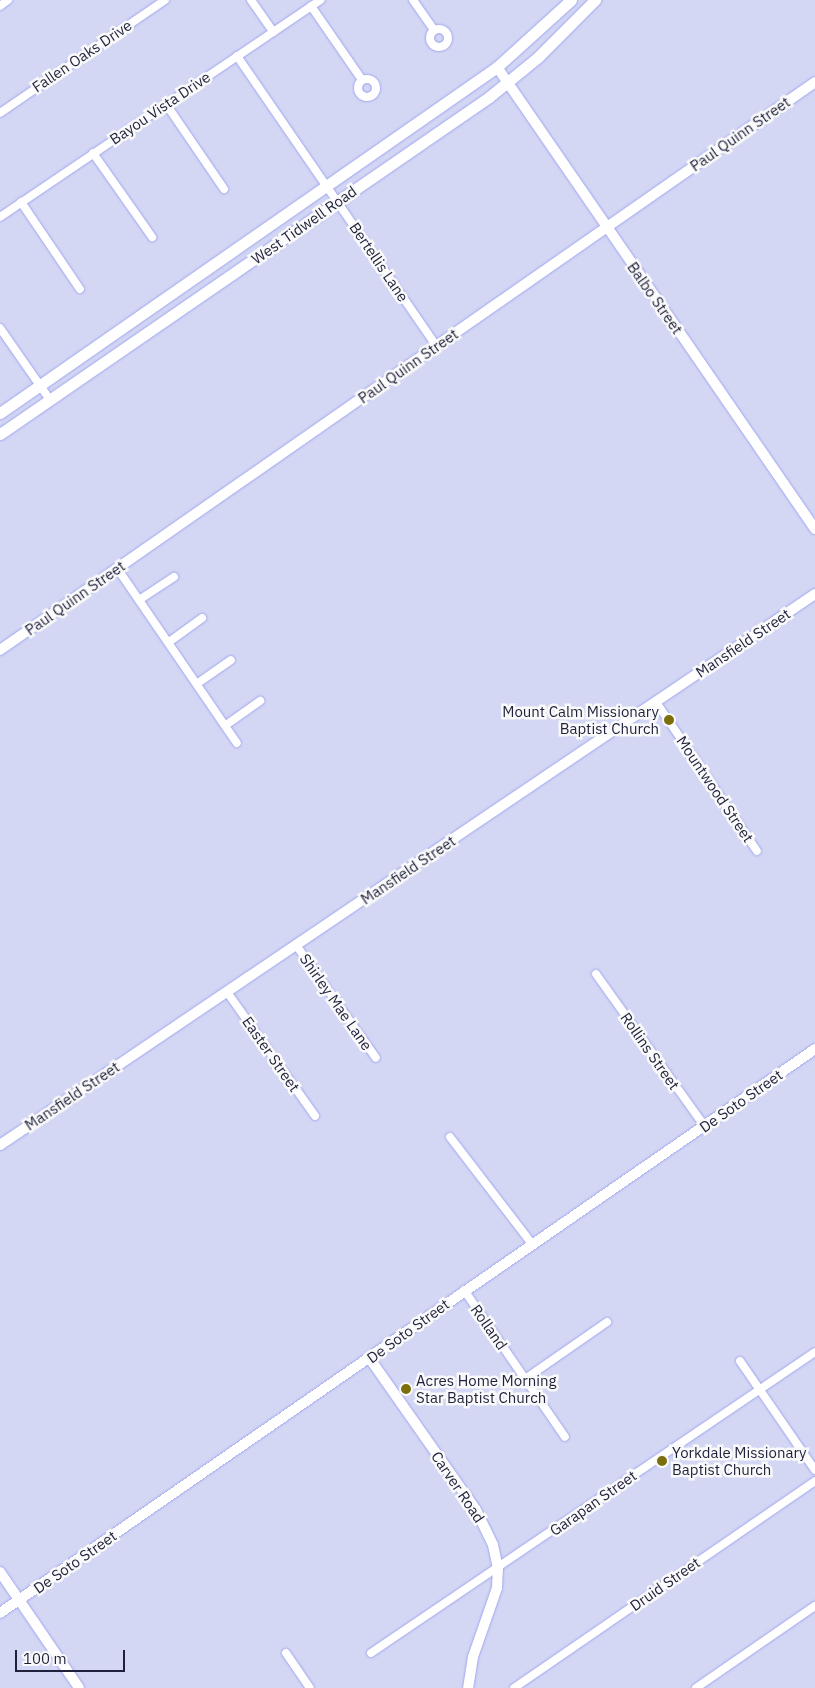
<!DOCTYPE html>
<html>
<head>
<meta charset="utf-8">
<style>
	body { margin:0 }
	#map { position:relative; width:815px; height:1688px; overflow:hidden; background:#d3d7f4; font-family:"IBM Plex Sans",sans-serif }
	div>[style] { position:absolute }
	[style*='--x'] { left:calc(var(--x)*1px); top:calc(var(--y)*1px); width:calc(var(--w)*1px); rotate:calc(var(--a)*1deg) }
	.roads { filter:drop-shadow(0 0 1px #a3a7ee) drop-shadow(0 0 1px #a3a7ee) }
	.minor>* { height:8px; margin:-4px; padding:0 4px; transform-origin:4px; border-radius:4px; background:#fff }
	.minor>.ring { margin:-4px; padding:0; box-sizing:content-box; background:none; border:8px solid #fff; border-radius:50% }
	.tertiary>* { height:10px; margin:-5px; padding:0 5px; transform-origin:5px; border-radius:5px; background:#fff }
	.secondary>* { height:11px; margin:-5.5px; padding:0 5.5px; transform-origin:5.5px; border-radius:5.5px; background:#fff }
	.dots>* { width:14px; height:14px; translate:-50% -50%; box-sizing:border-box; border:2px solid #fafafa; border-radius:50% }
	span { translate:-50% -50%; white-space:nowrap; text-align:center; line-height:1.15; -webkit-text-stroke:5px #fafafa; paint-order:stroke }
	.street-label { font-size:15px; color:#1f203b }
	.poi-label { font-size:15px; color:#1f203b }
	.right { translate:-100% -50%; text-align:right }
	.left { translate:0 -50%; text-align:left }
	.scale { position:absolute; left:15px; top:1650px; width:110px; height:22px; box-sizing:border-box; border:2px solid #1f203b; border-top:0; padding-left:6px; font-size:15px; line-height:18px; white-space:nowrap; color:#1f203b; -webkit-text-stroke:4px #fafafa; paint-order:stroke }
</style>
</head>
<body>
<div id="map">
	<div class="roads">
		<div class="minor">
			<i style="--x:251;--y:0;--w:39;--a:55"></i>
			<i style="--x:413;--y:0;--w:37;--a:55"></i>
			<i style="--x:0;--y:6;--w:10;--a:-37"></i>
			<i style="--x:311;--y:6;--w:90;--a:55.4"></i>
			<i class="ring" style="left:430px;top:29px;width:10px;height:10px"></i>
			<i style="--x:237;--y:56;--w:352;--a:55.5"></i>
			<i class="ring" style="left:358px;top:79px;width:10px;height:10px"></i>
			<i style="--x:166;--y:104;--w:103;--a:55.7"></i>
			<i style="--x:0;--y:113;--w:200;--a:-34.4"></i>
			<i style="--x:93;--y:153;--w:103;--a:54.9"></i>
			<i style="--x:21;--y:202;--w:105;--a:55.9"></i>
			<i style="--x:0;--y:217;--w:387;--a:-34.1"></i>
			<i style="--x:0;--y:328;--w:88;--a:55.2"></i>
			<i style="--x:117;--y:568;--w:212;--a:55.6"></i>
			<i style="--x:139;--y:600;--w:42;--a:-33.3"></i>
			<i style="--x:169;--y:642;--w:41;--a:-36"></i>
			<i style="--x:198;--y:683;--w:40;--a:-34.9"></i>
			<i style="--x:656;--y:702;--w:180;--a:55.9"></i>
			<i style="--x:226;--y:725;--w:42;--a:-35.2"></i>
			<i style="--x:296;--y:945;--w:138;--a:54.7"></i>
			<i style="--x:596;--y:974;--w:188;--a:54.5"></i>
			<i style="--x:227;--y:992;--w:152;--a:54.6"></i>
			<i style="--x:450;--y:1137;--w:135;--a:52.5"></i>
			<i style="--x:464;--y:1290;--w:178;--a:55.5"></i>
			<i style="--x:740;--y:1361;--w:132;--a:55.5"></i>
			<i style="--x:525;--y:1379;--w:100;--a:-34.8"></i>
			<i style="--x:286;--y:1653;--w:42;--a:55.6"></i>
			<i style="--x:371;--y:1653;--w:536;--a:-34.13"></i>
			<i style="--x:514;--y:1688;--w:365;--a:-34.5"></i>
			<i style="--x:696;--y:1688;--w:145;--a:-34.6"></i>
		</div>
		<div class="tertiary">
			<i style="--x:497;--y:67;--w:561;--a:55.46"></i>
			<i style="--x:0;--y:650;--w:993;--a:-34.87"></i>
			<i style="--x:0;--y:1145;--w:984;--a:-34.06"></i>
			<i style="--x:370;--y:1359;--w:184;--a:54.9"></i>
			<i style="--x:476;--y:1510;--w:39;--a:64"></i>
			<i style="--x:493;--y:1545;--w:24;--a:78"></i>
			<i style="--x:498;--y:1568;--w:20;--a:93"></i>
			<i style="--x:497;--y:1588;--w:73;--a:109.2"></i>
			<i style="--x:473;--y:1657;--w:31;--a:99"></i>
			<i style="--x:0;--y:1572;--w:140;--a:55.7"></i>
			<i style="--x:0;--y:1613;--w:991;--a:-34.68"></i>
		</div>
		<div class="secondary">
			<i style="--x:0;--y:413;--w:606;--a:-34.84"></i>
			<i style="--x:497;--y:67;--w:100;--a:-42.2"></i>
			<i style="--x:0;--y:434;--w:594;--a:-34.57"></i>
			<i style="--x:489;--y:97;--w:63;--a:-39.2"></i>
			<i style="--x:538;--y:57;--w:81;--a:-45"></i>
		</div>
	</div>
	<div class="dots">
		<i style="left:669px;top:720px;background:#7b6e0b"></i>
		<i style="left:406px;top:1389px;background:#7b6e0b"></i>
		<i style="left:662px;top:1461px;background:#7b6e0b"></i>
	</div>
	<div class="street-label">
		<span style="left:82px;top:56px;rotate:-34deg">Fallen Oaks Drive</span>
		<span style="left:160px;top:108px;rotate:-34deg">Bayou Vista Drive</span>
		<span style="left:740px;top:134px;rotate:-35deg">Paul Quinn Street</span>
		<span style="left:304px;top:225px;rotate:-35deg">West Tidwell Road</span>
		<span style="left:379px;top:262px;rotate:56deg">Bertellis Lane</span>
		<span style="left:655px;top:298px;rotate:55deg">Balbo Street</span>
		<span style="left:408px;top:366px;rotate:-35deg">Paul Quinn Street</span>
		<span style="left:75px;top:598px;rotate:-35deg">Paul Quinn Street</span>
		<span style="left:743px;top:643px;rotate:-34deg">Mansfield Street</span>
		<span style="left:715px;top:789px;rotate:56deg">Mountwood Street</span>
		<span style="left:408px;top:870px;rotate:-34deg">Mansfield Street</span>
		<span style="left:336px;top:1002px;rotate:55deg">Shirley Mae Lane</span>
		<span style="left:650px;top:1051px;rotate:55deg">Rollins Street</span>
		<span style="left:271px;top:1054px;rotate:55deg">Easter Street</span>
		<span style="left:72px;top:1096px;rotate:-34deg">Mansfield Street</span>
		<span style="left:741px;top:1101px;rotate:-35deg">De Soto Street</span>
		<span style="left:489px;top:1327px;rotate:55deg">Rolland</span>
		<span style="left:408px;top:1331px;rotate:-36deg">De Soto Street</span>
		<span style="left:458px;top:1487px;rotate:56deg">Carver Road</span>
		<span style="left:593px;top:1503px;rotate:-35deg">Garapan Street</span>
		<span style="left:75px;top:1562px;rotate:-35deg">De Soto Street</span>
		<span style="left:665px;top:1584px;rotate:-35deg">Druid Street</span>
	</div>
	<div class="poi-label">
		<span class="right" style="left:659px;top:720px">Mount Calm Missionary<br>Baptist Church</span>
		<span class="left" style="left:416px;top:1389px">Acres Home Morning<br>Star Baptist Church</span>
		<span class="left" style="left:672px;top:1461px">Yorkdale Missionary<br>Baptist Church</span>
	</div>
	<div class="scale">100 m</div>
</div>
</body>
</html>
